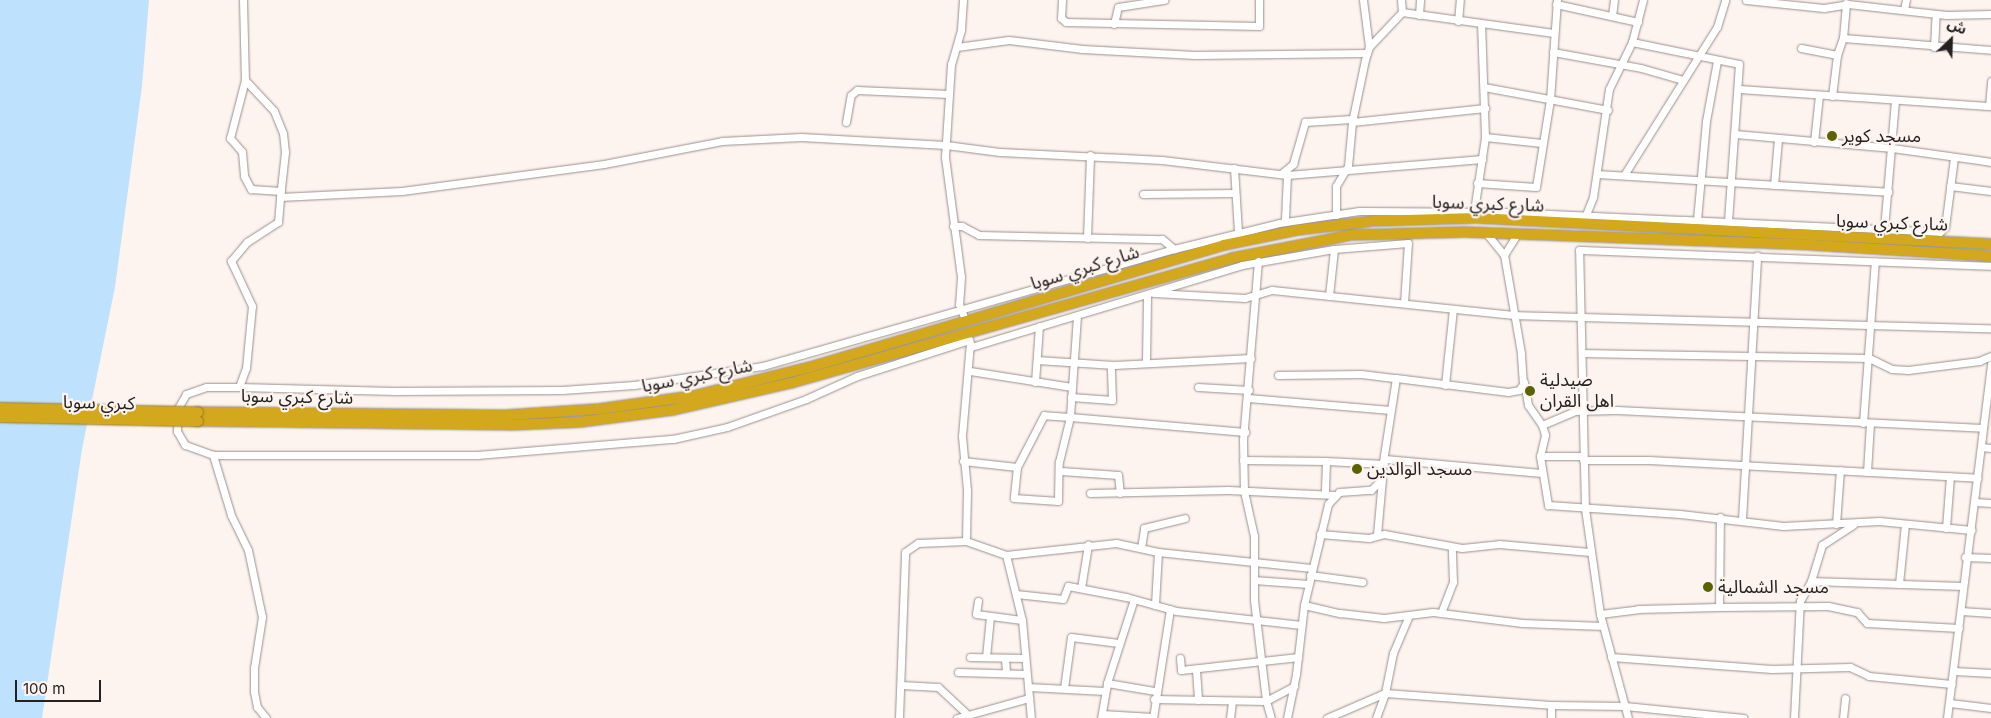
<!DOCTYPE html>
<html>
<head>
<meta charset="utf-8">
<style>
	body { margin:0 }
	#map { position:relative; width:1991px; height:718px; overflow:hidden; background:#fdf3ef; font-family:Inter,"Noto Sans Arabic",sans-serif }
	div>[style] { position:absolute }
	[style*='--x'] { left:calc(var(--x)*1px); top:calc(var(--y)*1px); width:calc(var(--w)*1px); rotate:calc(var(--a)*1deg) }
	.water>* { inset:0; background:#bee1fe }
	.roads { filter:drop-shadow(0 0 1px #99908c) drop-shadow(0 0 1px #99908c) }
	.minor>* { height:7px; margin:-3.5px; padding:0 3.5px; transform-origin:3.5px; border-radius:3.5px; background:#fff }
	.highway>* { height:10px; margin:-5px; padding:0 5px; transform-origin:5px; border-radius:5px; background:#d3a81d }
	.bridges { filter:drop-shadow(0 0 1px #96791e) drop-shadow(0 0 1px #96791e) }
	.highway-bridge>* { height:10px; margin:-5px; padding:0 5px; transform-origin:5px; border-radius:5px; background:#d3a81d }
	.dots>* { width:14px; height:14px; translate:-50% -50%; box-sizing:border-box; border:2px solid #fdf3ef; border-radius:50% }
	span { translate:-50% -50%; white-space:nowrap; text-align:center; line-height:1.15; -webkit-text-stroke:4.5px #fdf3ef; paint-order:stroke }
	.poi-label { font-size:18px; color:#252120 }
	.left { translate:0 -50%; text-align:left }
	.street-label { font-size:18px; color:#252120 }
	.north { position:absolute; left:1926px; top:15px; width:50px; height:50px; -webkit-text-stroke:4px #fdf3ef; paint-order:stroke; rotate:24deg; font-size:14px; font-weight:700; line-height:20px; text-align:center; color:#252120 }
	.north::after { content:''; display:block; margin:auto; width:18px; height:22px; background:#252120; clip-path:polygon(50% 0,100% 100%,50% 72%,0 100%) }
	.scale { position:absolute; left:15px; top:680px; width:86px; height:22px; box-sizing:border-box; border:2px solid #252120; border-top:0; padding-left:6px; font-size:15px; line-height:18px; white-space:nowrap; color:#252120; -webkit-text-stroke:4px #fdf3ef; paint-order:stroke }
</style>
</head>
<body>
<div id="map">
	<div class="water">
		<i style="clip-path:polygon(0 0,149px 0,142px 86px,115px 287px,82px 449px,42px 718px,0 718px)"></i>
	</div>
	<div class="roads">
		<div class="minor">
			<i style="--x:243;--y:0;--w:80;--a:88.6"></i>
			<i style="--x:245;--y:80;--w:42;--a:46.9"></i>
			<i style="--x:274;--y:111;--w:24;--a:68"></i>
			<i style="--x:283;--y:133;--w:19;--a:84"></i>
			<i style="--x:285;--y:152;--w:45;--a:96.3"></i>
			<i style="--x:280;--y:197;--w:122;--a:-2.8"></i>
			<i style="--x:402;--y:191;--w:204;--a:-7.6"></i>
			<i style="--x:604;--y:164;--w:120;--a:-11"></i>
			<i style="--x:722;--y:141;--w:79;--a:-2.9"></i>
			<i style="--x:801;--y:137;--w:145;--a:3.2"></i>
			<i style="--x:946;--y:145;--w:54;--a:7.4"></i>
			<i style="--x:1000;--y:152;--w:162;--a:2.8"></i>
			<i style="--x:1162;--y:160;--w:126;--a:6.8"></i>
			<i style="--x:1287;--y:175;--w:196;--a:-4.7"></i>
			<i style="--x:963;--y:0;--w:30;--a:94"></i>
			<i style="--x:961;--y:30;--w:35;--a:106"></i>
			<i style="--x:951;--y:64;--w:93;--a:93.7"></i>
			<i style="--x:945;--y:157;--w:121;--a:82.4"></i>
			<i style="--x:961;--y:277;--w:27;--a:94"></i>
			<i style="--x:959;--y:304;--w:19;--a:69"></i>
			<i style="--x:1062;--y:0;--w:18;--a:93"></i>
			<i style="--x:1061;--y:18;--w:6;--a:39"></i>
			<i style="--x:1066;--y:22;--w:193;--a:1.2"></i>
			<i style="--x:1259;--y:26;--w:26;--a:-90"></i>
			<i style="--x:1363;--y:0;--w:47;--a:82.7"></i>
			<i style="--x:1401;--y:0;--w:12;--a:85"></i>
			<i style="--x:1746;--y:0;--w:78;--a:5.9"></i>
			<i style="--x:1824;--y:8;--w:24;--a:-9"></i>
			<i style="--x:1848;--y:4;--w:99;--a:6.4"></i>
			<i style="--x:1946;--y:15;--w:45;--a:-1.3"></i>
			<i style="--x:1556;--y:4;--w:84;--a:12.4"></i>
			<i style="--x:1904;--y:10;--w:10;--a:-79"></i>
			<i style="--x:1402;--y:12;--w:153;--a:7.9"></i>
			<i style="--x:1419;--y:15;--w:15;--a:-86"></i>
			<i style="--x:1612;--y:16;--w:16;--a:-83"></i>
			<i style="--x:1458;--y:21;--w:21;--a:-85"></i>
			<i style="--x:1114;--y:24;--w:17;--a:-77"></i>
			<i style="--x:1118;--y:7;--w:47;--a:-8.7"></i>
			<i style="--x:1843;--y:38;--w:148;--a:4.6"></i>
			<i style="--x:1632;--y:42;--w:109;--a:11.6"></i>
			<i style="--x:1739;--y:64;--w:158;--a:94"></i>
			<i style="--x:957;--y:47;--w:52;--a:-7.7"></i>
			<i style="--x:1009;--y:40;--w:74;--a:7"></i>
			<i style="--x:1082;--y:49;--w:113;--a:3"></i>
			<i style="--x:1195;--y:55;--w:172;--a:-0.7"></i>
			<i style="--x:1934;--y:47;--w:33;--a:-87"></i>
			<i style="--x:1801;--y:48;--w:37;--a:11"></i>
			<i style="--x:1553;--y:52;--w:89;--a:10.3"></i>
			<i style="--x:1641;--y:68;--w:44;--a:15.9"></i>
			<i style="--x:245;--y:80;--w:60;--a:104.5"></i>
			<i style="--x:230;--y:138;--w:18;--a:49"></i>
			<i style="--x:242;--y:152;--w:24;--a:85"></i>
			<i style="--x:244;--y:176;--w:15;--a:62"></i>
			<i style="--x:251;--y:189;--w:30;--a:4"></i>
			<i style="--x:1484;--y:87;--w:126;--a:10.5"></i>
			<i style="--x:1739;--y:89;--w:253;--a:3.9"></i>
			<i style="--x:1832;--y:96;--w:41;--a:-83"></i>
			<i style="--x:1837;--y:55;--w:18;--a:-71"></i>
			<i style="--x:1843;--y:38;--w:35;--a:-85"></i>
			<i style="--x:1989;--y:106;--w:25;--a:-85"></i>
			<i style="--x:846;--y:122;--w:27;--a:-80"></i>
			<i style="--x:851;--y:95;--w:8;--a:-40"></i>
			<i style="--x:857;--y:90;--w:92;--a:2.5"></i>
			<i style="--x:1352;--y:122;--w:134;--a:-6"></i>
			<i style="--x:1735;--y:134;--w:158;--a:5.1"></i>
			<i style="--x:1892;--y:148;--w:100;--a:8"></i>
			<i style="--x:1485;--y:137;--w:57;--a:6"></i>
			<i style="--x:1814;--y:142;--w:47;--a:-83.9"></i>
			<i style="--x:1234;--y:168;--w:64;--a:86.4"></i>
			<i style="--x:1281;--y:174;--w:16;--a:-40"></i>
			<i style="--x:1293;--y:164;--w:44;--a:-74.1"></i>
			<i style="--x:1305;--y:122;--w:47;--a:-3.7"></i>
			<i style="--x:1597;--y:174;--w:292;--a:3.5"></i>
			<i style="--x:1624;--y:175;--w:175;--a:-57.9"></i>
			<i style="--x:1717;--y:27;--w:28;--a:-73"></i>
			<i style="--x:1477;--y:183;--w:59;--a:3.9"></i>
			<i style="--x:1536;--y:187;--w:88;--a:-80.9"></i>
			<i style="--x:1550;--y:100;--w:100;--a:-86"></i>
			<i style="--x:1774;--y:185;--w:46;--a:-85"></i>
			<i style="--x:1950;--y:186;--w:41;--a:7"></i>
			<i style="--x:1143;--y:194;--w:92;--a:-0.6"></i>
			<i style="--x:1474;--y:211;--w:75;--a:-81.5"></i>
			<i style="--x:1485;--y:137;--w:113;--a:-92"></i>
			<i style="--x:1336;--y:215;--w:29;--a:-90"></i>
			<i style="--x:1336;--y:186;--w:23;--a:-59"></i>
			<i style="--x:1348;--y:166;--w:44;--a:-84.8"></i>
			<i style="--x:1352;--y:122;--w:63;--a:-78.2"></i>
			<i style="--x:1365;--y:60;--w:14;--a:-73"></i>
			<i style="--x:1369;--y:47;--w:48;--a:-46.7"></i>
			<i style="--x:1585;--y:217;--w:22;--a:-68"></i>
			<i style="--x:1593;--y:197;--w:109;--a:-81.6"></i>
			<i style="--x:1609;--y:89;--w:52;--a:-63.9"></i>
			<i style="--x:1632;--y:42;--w:43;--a:-75.3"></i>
			<i style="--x:1285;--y:219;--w:44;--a:-87.4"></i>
			<i style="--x:1697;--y:220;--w:99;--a:-84.8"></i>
			<i style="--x:1706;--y:121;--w:61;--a:-79.6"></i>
			<i style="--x:953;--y:226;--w:9;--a:0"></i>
			<i style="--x:962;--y:226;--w:19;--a:28"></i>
			<i style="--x:979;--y:235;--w:183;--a:1.3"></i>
			<i style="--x:1162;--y:239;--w:16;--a:40"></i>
			<i style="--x:1884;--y:229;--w:129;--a:-85.1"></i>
			<i style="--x:1087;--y:238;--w:83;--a:-87.9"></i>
			<i style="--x:1504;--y:255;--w:25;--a:-58"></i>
			<i style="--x:1258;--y:261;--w:180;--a:94.8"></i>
			<i style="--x:1243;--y:440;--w:51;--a:88.9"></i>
			<i style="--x:1244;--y:491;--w:46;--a:77.5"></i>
			<i style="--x:1254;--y:536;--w:64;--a:90"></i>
			<i style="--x:1254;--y:600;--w:102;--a:83.2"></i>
			<i style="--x:1266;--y:701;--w:18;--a:74"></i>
			<i style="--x:1154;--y:293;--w:91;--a:3.1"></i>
			<i style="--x:1245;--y:298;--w:28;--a:-17"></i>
			<i style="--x:1272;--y:290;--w:243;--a:5.9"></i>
			<i style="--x:1514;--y:315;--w:477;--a:1.6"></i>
			<i style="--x:1329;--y:296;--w:47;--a:-83.9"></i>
			<i style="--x:1077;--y:316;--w:101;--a:94"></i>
			<i style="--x:1070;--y:417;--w:26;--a:-176"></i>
			<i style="--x:1044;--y:415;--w:59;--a:117.4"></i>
			<i style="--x:1017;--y:467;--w:31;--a:96"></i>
			<i style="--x:1014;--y:498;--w:44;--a:3.9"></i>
			<i style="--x:1058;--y:501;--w:39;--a:-89"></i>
			<i style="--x:1059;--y:462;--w:46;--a:-76.3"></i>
			<i style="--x:1070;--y:417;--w:176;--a:4.9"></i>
			<i style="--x:971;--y:347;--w:283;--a:-16.8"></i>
			<i style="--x:1242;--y:265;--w:93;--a:-9.9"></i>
			<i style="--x:1334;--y:249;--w:74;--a:-4.6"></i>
			<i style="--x:1408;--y:243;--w:60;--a:93.8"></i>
			<i style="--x:1582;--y:353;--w:287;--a:1"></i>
			<i style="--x:1869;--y:358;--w:25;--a:26"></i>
			<i style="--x:1892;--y:369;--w:16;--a:4"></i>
			<i style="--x:1908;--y:370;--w:72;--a:-7.2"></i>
			<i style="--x:1979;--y:361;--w:13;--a:-23"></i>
			<i style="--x:1037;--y:360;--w:77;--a:3.7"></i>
			<i style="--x:1114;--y:365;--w:137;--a:-2.9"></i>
			<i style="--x:1146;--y:362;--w:67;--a:-89.1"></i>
			<i style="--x:970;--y:371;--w:103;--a:8.9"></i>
			<i style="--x:1278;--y:375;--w:83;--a:-0.7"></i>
			<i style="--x:1361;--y:374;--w:35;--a:7"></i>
			<i style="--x:1035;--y:382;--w:56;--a:-85.9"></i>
			<i style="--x:1524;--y:382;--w:23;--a:80"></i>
			<i style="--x:1528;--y:405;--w:24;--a:55"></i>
			<i style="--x:1542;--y:425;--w:10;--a:73"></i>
			<i style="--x:1545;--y:435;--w:22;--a:103"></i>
			<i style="--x:1540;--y:456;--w:50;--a:80.7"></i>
			<i style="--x:1548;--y:505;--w:132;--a:3.9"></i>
			<i style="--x:1680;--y:514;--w:104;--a:6.6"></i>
			<i style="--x:1783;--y:526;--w:96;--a:-3"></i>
			<i style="--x:1879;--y:521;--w:93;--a:5.5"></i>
			<i style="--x:1445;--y:385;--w:76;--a:-84"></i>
			<i style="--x:239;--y:387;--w:155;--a:1.5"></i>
			<i style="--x:394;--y:391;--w:168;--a:-0.3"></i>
			<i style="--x:562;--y:390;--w:72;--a:-4"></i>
			<i style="--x:634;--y:385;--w:130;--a:-8.4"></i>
			<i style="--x:763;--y:366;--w:427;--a:-15.9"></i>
			<i style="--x:1174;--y:249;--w:108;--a:-13.9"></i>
			<i style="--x:1279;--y:223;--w:81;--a:-8.5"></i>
			<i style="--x:1359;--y:211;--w:148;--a:0.4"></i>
			<i style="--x:1507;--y:212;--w:433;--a:2.6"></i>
			<i style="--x:1940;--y:232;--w:7;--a:-45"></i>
			<i style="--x:1945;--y:227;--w:70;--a:-82.6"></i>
			<i style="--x:1198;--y:387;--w:51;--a:3.4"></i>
			<i style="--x:1071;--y:397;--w:41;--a:4.2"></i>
			<i style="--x:1112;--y:400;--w:35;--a:-92"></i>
			<i style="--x:1248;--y:398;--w:143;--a:4.8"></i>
			<i style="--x:1863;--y:423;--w:162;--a:-85.8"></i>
			<i style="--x:1542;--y:425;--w:36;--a:-23"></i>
			<i style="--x:1575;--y:411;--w:42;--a:-1.4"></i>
			<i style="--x:1617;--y:410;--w:366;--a:2.8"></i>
			<i style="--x:1981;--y:447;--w:10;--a:6"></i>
			<i style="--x:213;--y:455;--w:264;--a:0"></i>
			<i style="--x:477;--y:455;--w:197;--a:-4.7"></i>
			<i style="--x:673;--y:439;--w:55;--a:-12.5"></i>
			<i style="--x:727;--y:427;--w:84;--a:-19.5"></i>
			<i style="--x:806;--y:399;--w:56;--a:-24.3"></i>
			<i style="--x:857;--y:376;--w:118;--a:-17.8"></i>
			<i style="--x:1540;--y:456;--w:43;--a:0"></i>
			<i style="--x:1385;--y:459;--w:157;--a:5.1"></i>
			<i style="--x:1243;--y:460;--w:83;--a:0.7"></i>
			<i style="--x:1326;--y:461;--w:32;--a:92"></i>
			<i style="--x:1583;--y:460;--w:66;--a:0"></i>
			<i style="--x:1649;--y:460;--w:329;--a:3.1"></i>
			<i style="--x:963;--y:461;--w:54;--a:6.3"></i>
			<i style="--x:1326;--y:461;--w:58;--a:3"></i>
			<i style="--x:1061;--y:471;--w:57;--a:4"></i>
			<i style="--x:1118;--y:475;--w:18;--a:84"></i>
			<i style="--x:1867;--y:472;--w:49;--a:-86.5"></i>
			<i style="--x:1090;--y:493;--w:138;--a:-1.2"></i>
			<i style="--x:1228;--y:490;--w:107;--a:2.7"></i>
			<i style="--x:1975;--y:502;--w:16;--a:4"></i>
			<i style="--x:1742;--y:519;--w:264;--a:-86.7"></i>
			<i style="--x:1836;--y:524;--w:54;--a:-85.8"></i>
			<i style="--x:1946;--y:528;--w:52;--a:-85.6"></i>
			<i style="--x:1320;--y:534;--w:49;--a:4.7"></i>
			<i style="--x:1369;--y:538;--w:16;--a:-15"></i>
			<i style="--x:1384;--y:534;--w:79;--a:10.2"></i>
			<i style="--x:1462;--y:548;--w:37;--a:-6"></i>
			<i style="--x:1499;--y:544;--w:91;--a:5"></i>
			<i style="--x:1377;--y:535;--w:56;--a:-84.9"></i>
			<i style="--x:966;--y:541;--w:42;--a:19.3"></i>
			<i style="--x:1006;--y:555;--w:111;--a:-6.2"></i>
			<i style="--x:1116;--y:543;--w:43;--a:12.1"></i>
			<i style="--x:1158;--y:552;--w:154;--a:6"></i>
			<i style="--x:1141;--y:548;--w:20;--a:-81"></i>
			<i style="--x:1144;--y:528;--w:42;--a:-13.7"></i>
			<i style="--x:1006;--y:555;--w:67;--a:76.2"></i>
			<i style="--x:1022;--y:620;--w:98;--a:84.8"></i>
			<i style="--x:1965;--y:557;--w:26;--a:2"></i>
			<i style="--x:1310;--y:575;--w:53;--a:7.5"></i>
			<i style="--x:1254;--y:580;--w:54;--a:4.2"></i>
			<i style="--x:1811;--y:581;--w:152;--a:1.9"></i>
			<i style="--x:1899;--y:584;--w:60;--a:-84.3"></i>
			<i style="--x:1081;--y:588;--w:44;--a:-80.8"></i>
			<i style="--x:1016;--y:594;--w:47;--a:6.1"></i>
			<i style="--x:1063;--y:599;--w:14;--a:-69"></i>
			<i style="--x:1068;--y:586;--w:59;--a:10.7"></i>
			<i style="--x:1126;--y:597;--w:52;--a:15.6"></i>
			<i style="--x:1176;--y:611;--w:126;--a:6.4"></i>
			<i style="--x:978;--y:601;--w:13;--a:99"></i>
			<i style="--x:976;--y:614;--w:46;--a:7.4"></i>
			<i style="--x:1155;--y:605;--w:53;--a:-86.8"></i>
			<i style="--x:1304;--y:605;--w:37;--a:13"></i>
			<i style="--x:1340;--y:613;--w:44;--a:6.5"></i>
			<i style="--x:1384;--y:618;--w:49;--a:-7"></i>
			<i style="--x:1433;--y:612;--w:90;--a:7"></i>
			<i style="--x:1522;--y:623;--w:81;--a:2.1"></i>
			<i style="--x:1719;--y:607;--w:109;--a:-0.5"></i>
			<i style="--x:1828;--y:606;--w:30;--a:12"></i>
			<i style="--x:1857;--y:612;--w:15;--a:48"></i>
			<i style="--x:1867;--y:623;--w:92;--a:3.1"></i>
			<i style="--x:1961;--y:611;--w:30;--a:4"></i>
			<i style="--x:1441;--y:613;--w:33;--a:-69"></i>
			<i style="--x:1453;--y:582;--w:35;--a:-92"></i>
			<i style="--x:1600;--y:614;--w:38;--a:-7"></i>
			<i style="--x:1638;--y:609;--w:81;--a:-1.4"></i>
			<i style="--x:1719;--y:607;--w:90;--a:-89.4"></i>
			<i style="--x:970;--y:657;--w:55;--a:1"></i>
			<i style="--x:986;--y:657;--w:40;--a:-84.3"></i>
			<i style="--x:1611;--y:657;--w:161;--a:4.3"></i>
			<i style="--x:1772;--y:669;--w:78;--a:-1.5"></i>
			<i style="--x:1850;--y:667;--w:21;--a:25"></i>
			<i style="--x:1869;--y:676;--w:83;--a:5.5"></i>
			<i style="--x:1005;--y:658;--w:15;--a:86"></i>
			<i style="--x:1180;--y:658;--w:12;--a:85"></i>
			<i style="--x:1181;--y:670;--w:118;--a:-6.3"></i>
			<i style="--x:1196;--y:670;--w:30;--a:86"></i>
			<i style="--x:1954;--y:671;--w:37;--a:3"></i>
			<i style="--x:958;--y:672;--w:68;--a:1.7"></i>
			<i style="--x:1107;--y:683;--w:49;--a:9.5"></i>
			<i style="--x:901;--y:685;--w:37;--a:3"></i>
			<i style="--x:938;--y:687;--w:40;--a:43"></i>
			<i style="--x:1028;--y:687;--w:77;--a:3"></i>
			<i style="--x:1064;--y:688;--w:51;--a:-82.2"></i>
			<i style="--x:1071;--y:637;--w:48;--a:7.1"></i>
			<i style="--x:1154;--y:699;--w:112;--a:1"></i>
			<i style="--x:1266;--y:701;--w:32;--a:-28"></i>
			<i style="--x:1950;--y:703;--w:41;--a:7"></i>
			<i style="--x:1551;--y:705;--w:13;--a:90"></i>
			<i style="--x:1102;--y:714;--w:51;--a:3.4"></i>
			<i style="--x:266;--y:718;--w:14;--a:-129"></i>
			<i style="--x:257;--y:707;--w:16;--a:-101"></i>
			<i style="--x:254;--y:691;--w:23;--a:-90"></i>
			<i style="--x:254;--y:668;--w:52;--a:-81.1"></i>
			<i style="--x:262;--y:617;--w:68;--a:-101.8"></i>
			<i style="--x:248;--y:550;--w:39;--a:-116"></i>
			<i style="--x:231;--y:515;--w:63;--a:-106.7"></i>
			<i style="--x:213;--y:455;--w:30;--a:-160"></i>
			<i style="--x:185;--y:445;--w:16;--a:-120"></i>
			<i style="--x:177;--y:431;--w:23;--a:-88"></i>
			<i style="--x:178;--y:408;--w:16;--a:-60"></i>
			<i style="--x:186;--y:394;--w:21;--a:-19"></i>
			<i style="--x:206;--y:387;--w:33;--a:0"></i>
			<i style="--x:239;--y:387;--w:20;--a:-70"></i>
			<i style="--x:246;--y:368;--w:62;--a:-84.5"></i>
			<i style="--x:252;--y:306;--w:50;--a:-115"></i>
			<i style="--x:231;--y:261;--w:25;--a:-50"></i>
			<i style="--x:247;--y:242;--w:37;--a:-33"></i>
			<i style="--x:278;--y:222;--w:25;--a:-85"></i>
			<i style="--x:899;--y:718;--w:166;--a:-87.9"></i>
			<i style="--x:905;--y:552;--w:16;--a:-35"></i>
			<i style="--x:918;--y:543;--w:48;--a:-2.4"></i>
			<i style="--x:966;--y:541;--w:51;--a:-88.9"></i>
			<i style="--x:967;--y:490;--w:54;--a:-95.3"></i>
			<i style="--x:962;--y:436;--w:93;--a:-85.1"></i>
			<i style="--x:957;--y:718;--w:75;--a:-15.5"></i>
			<i style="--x:1101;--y:718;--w:36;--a:-80"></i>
			<i style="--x:1107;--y:683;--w:88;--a:-72.2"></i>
			<i style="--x:1153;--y:718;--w:110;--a:-81.1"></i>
			<i style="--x:1230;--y:718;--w:17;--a:-83"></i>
			<i style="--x:1287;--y:718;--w:45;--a:-78.4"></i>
			<i style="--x:1296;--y:674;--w:69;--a:-83.4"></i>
			<i style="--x:1304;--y:605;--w:104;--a:-76.6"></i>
			<i style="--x:1328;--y:504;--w:16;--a:-47"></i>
			<i style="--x:1339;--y:492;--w:32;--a:-4"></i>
			<i style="--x:1371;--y:490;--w:13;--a:-45"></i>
			<i style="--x:1380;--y:481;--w:104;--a:-81.2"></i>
			<i style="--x:1396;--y:378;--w:113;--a:7.1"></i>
			<i style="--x:1508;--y:392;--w:11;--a:-10"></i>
			<i style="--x:1519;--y:390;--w:7;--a:-56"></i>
			<i style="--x:1523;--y:384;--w:31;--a:-94"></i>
			<i style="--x:1521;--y:353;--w:99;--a:-99.8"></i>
			<i style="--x:1504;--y:255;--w:28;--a:-129"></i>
			<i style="--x:1327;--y:718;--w:63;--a:-23.3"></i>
			<i style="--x:1385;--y:693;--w:166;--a:4.1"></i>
			<i style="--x:1551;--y:705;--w:74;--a:0.8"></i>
			<i style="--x:1625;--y:706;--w:119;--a:5.8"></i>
			<i style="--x:1376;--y:718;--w:27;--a:-70"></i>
			<i style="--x:1385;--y:693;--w:41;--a:-78.7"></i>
			<i style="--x:1393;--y:653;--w:39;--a:-67"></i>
			<i style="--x:1628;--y:718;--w:108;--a:-105.1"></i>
			<i style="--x:1600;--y:614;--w:106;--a:-98.1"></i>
			<i style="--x:1585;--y:509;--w:259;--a:-91.3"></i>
			<i style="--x:1579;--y:250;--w:412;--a:2.2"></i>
			<i style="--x:1794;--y:718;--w:117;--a:-87.1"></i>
			<i style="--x:1800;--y:601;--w:23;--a:-61"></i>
			<i style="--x:1811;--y:581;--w:38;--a:-73"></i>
			<i style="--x:1822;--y:545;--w:37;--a:-33"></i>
			<i style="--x:1843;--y:718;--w:20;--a:-84"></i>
			<i style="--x:1947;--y:718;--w:357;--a:-82.9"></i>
		</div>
		<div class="highway">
			<i style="--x:198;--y:412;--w:310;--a:0.6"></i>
			<i style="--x:508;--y:415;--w:91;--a:-3.8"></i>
			<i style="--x:599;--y:409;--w:95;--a:-7.9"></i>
			<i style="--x:693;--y:396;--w:121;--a:-13.9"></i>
			<i style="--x:810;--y:367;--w:432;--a:-16.4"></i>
			<i style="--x:1224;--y:245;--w:76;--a:-11.5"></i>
			<i style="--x:1298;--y:230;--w:77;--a:-6.8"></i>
			<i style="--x:1374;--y:221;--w:102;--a:-1.7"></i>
			<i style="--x:1476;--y:218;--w:516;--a:2.89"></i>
			<i style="--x:198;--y:421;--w:312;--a:0.7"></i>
			<i style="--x:510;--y:425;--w:70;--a:-2.5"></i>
			<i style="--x:580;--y:422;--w:93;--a:-7.4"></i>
			<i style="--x:672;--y:410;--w:122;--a:-12.8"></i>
			<i style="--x:791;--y:383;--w:458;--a:-15.8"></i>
			<i style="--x:1232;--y:258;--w:122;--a:-10.9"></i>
			<i style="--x:1352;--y:235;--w:113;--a:-1.5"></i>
			<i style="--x:1465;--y:232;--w:347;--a:2.1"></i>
			<i style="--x:1812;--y:245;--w:179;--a:3.5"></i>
		</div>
	</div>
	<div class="bridges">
		<div class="highway-bridge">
			<i style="--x:0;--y:408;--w:198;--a:1.2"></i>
			<i style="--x:0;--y:417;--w:198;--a:1.2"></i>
		</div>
	</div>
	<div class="dots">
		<i style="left:1832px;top:136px;background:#5b6300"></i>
		<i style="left:1530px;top:391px;background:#5b6300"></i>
		<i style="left:1357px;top:469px;background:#5b6300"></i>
		<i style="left:1708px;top:587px;background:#5b6300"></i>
	</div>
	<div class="poi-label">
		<span class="left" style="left:1842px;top:136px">مسجد كوير</span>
		<span class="left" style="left:1540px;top:391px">صيدلية<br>اهل القران</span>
		<span class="left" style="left:1367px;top:469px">مسجد الوالدين</span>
		<span class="left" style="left:1718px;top:587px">مسجد الشمالية</span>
	</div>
	<div class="street-label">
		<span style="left:1488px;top:204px;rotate:2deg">شارع كبري سوبا</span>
		<span style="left:1892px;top:223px;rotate:2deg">شارع كبري سوبا</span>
		<span style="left:1085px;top:268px;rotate:-17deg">شارع كبري سوبا</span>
		<span style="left:697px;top:376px;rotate:-11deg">شارع كبري سوبا</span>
		<span style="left:297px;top:397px;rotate:1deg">شارع كبري سوبا</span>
		<span style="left:99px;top:403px;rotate:1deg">كبري سوبا</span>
	</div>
	<div class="north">ش</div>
	<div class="scale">100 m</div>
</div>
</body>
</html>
